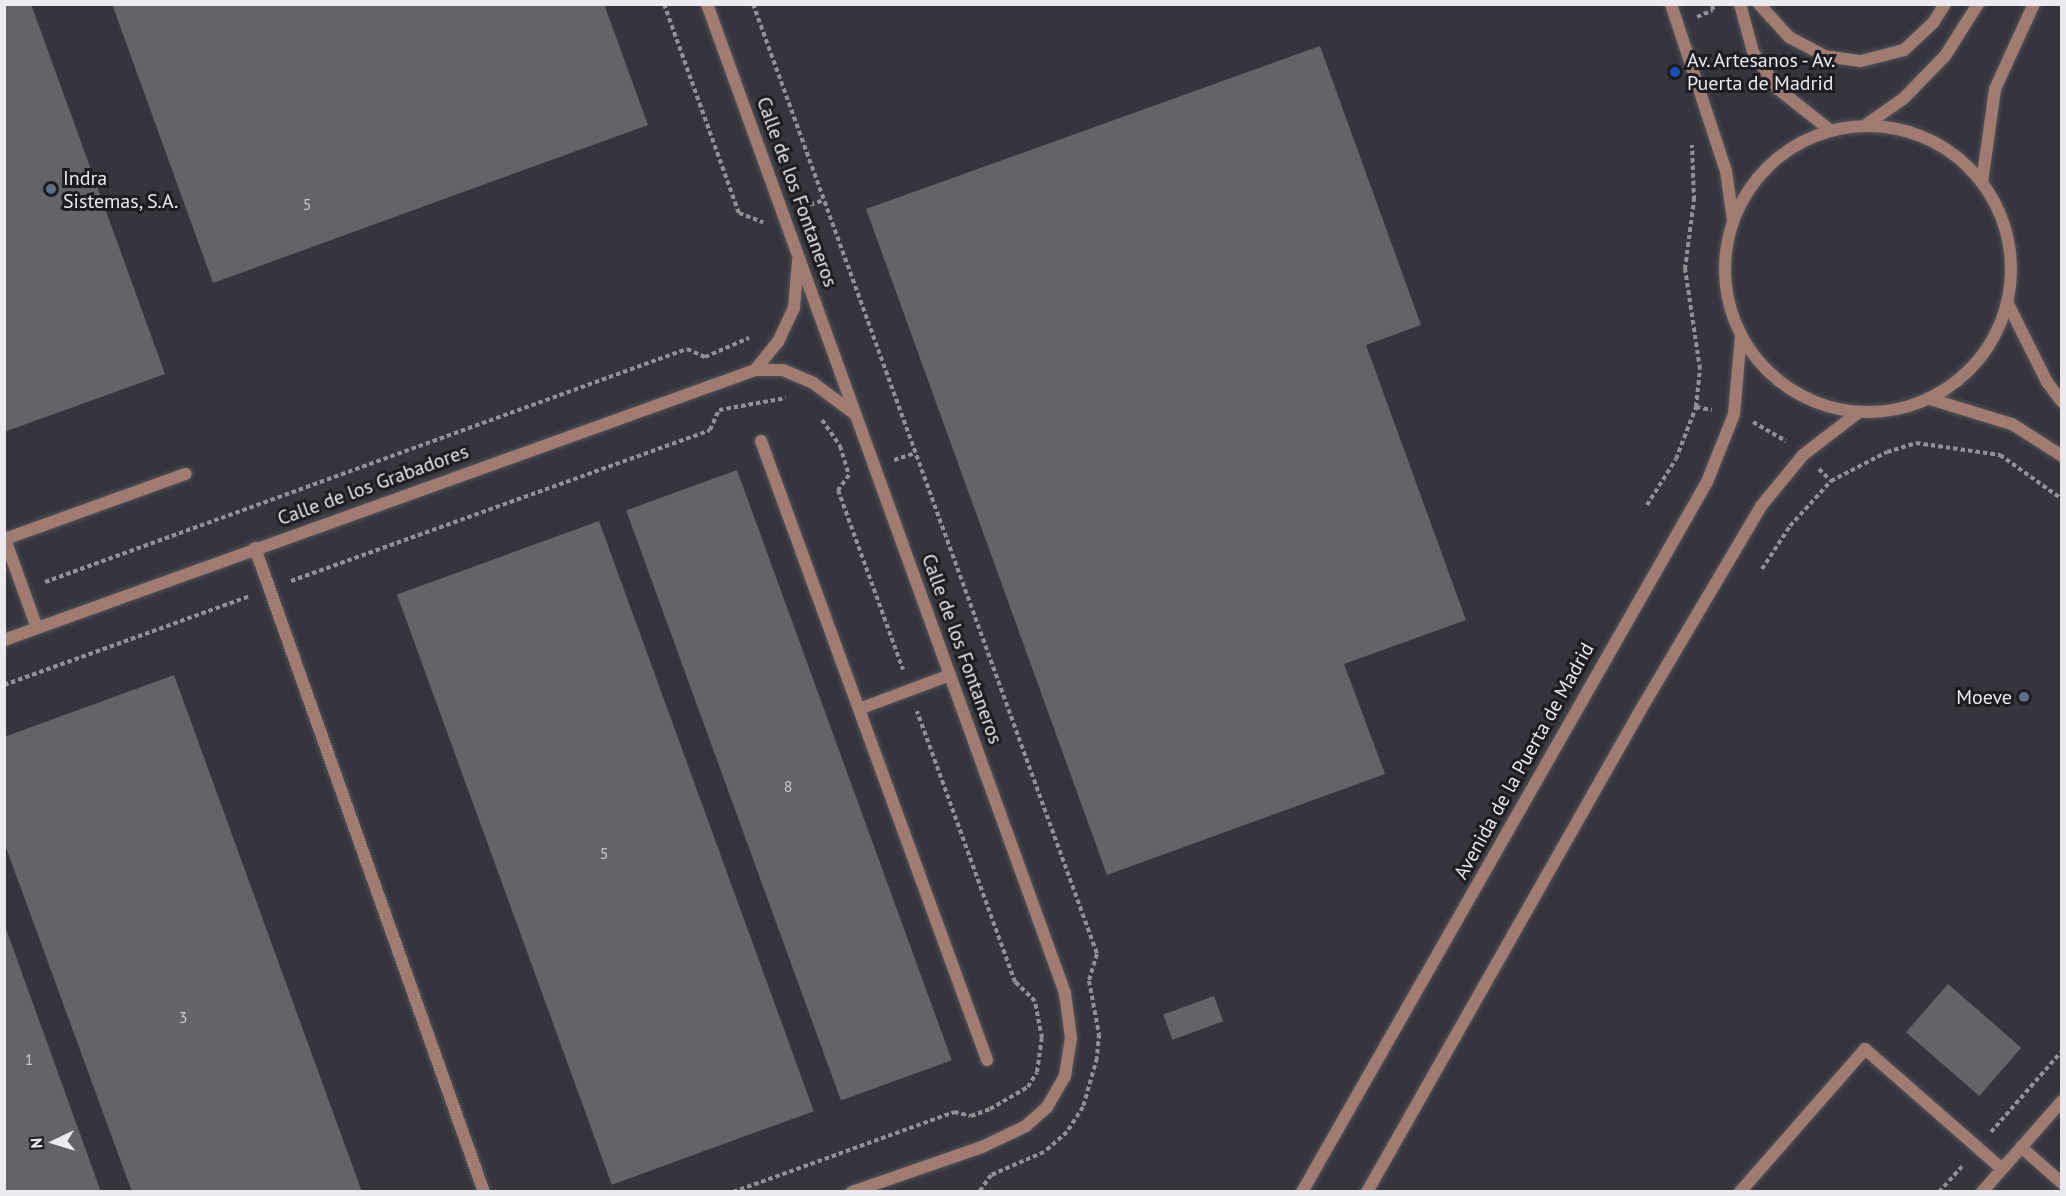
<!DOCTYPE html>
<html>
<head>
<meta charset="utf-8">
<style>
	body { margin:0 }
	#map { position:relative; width:2066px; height:1196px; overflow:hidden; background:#36353d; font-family:"PT Sans",sans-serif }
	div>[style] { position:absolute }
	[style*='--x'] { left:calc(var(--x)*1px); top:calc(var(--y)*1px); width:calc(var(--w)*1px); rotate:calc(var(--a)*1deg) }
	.building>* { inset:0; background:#65626a; transform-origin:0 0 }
	.path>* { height:4px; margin-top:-2px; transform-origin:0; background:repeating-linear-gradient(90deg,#919197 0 4.5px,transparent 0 7.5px) }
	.roads { filter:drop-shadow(0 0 2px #535259) drop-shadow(0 0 2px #535259) }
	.service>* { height:12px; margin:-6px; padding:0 6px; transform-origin:6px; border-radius:6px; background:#9f7b71 }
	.minor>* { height:12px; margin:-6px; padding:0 6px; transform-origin:6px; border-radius:6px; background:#9f7b71 }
	.tertiary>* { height:12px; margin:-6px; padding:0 6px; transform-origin:6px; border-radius:6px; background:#9f7b71 }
	.tertiary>.ring { margin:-6px; padding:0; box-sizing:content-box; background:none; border:12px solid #9f7b71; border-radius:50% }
	.dots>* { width:16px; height:16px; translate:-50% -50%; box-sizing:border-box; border:3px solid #1d1d21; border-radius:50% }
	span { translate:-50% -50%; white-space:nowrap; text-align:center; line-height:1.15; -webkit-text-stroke:6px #1d1d21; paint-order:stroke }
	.number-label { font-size:16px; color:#c9c8ce }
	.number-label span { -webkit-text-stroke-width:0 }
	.poi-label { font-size:20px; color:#eaeaef }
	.left { translate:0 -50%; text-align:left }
	.right { translate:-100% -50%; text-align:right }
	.street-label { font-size:20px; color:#eaeaef }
	.frame { position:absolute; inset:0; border:6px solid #eaeaef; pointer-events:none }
	.north { position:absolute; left:24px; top:1112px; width:60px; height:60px; -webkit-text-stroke:4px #1d1d21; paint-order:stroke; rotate:266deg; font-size:16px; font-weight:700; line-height:24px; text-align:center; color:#eaeaef }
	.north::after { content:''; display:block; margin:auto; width:21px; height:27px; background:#eaeaef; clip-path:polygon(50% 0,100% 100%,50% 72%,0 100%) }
</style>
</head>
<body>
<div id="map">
	<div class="building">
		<i style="clip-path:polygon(4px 4px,31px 4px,165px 374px,4px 432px)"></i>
		<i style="clip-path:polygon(112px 4px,604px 4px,648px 125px,213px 283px)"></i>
		<i style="clip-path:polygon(1320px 46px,1421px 325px,1366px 345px,1466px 620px,1344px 664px,1385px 774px,1107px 875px,866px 209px)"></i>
		<i style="left:737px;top:470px;width:628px;height:118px;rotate:70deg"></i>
		<i style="left:599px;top:521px;width:628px;height:215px;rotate:70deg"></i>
		<i style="clip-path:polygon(174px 675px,362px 1192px,132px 1192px,4px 842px,4px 737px)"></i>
		<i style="clip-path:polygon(4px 926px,5px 926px,101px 1192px,4px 1192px)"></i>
		<i style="left:1948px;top:984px;width:97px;height:64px;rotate:41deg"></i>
		<i style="left:1214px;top:996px;width:27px;height:54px;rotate:70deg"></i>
	</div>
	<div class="path">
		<i style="--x:664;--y:4;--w:222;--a:70.3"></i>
		<i style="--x:739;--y:213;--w:26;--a:21"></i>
		<i style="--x:753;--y:4;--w:1010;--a:70.09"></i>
		<i style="--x:1097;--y:954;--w:28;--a:107"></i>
		<i style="--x:1089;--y:981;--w:54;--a:79.3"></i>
		<i style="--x:1099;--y:1034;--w:24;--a:95"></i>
		<i style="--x:1097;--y:1058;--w:51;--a:105.9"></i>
		<i style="--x:1083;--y:1107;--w:30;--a:123"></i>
		<i style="--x:1067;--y:1132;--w:30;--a:139"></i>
		<i style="--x:1044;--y:1152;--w:58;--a:156.5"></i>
		<i style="--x:991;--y:1175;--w:21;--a:125"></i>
		<i style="--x:1697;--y:17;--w:17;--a:-24"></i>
		<i style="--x:1713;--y:10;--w:6;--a:-99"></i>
		<i style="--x:803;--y:207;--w:22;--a:-18"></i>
		<i style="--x:1696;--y:407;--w:16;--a:11"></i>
		<i style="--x:822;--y:420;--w:32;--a:55"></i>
		<i style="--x:840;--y:446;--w:30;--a:73"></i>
		<i style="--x:849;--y:475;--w:19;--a:126"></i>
		<i style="--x:838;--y:490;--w:191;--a:70.1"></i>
		<i style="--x:1753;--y:422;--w:38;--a:30"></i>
		<i style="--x:894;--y:460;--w:23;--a:-18"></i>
		<i style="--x:1819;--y:469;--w:17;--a:45"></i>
		<i style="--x:1647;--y:505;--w:54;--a:-57.8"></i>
		<i style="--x:1676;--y:459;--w:56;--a:-69"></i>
		<i style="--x:1696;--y:407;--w:38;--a:-84"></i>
		<i style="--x:1700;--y:369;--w:101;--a:-98.5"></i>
		<i style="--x:1685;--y:269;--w:70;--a:-82.6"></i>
		<i style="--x:1694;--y:200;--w:55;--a:-92.1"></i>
		<i style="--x:1762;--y:569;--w:51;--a:-56.9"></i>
		<i style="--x:1790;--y:526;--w:61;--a:-47.7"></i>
		<i style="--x:1831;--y:481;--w:63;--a:-27.4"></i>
		<i style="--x:1887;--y:452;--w:30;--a:-17"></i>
		<i style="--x:1916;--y:443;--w:85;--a:8.1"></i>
		<i style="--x:2000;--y:455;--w:76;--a:35.4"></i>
		<i style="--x:291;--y:581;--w:445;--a:-19.8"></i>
		<i style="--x:710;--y:430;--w:22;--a:-66"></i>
		<i style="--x:719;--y:410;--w:68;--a:-10.2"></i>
		<i style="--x:45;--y:582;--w:683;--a:-19.95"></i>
		<i style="--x:687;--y:349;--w:20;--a:24"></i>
		<i style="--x:705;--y:357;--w:48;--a:-23.4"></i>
		<i style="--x:4;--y:685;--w:262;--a:-19.9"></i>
		<i style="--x:1991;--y:1132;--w:108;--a:-48.8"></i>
		<i style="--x:733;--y:1192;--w:235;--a:-19.9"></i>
		<i style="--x:954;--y:1112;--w:17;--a:13"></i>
		<i style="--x:971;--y:1116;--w:20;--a:-20"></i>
		<i style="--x:990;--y:1109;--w:44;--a:-30.1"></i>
		<i style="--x:1028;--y:1087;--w:17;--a:-59"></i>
		<i style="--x:1037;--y:1072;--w:34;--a:-82"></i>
		<i style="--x:1042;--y:1038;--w:38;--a:-101"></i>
		<i style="--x:1035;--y:1001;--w:28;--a:-136"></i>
		<i style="--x:1015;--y:982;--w:288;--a:-109.9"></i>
		<i style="--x:1939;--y:1192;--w:36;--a:-48"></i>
	</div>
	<div class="roads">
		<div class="service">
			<i style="--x:761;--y:441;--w:659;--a:69.94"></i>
			<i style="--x:255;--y:548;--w:684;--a:70.43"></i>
			<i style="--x:37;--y:628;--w:95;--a:-109.8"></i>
			<i style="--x:5;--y:539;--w:192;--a:-19.8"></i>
			<i style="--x:859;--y:709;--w:97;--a:-20.5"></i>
			<i style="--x:2021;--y:1147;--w:55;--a:41.3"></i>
			<i style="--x:1740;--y:1192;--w:190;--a:-48.8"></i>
			<i style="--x:1865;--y:1049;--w:182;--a:41.2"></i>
		</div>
		<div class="minor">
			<i style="--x:707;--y:4;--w:1052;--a:70.1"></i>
			<i style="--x:1065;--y:993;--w:45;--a:82.4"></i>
			<i style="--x:1071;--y:1038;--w:38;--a:99"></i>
			<i style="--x:1065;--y:1076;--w:36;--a:120"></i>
			<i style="--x:1047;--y:1107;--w:28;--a:138"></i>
			<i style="--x:1026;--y:1126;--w:49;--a:154.5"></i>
			<i style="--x:982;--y:1147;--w:138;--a:160.9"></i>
			<i style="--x:1671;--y:4;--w:176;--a:71.8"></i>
			<i style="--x:1726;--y:171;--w:49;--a:81.9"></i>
			<i style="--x:1740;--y:4;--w:50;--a:74.8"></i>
			<i style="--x:1753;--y:52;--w:45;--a:56"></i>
			<i style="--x:1778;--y:89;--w:66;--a:38.3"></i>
			<i style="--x:1759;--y:4;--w:45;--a:47.7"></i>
			<i style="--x:1789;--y:37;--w:40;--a:28"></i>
			<i style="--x:1824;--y:56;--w:37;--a:8"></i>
			<i style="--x:1861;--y:61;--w:44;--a:-14.3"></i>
			<i style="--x:1904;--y:50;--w:40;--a:-43"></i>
			<i style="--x:1933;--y:23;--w:22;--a:-58"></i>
			<i style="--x:2007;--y:302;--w:89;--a:63.4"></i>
			<i style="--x:2047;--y:382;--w:25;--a:53"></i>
			<i style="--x:755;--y:370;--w:36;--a:-51"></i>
			<i style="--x:778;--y:342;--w:38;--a:-65"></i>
			<i style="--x:794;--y:308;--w:47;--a:-85.1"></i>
			<i style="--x:1930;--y:399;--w:86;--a:17"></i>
			<i style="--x:2012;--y:424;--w:59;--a:32.6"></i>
			<i style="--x:4;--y:640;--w:798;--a:-19.77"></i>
			<i style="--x:755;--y:370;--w:28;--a:0"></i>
			<i style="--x:783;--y:370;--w:33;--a:23"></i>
			<i style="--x:813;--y:383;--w:52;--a:36.4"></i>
			<i style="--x:1982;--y:1192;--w:121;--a:-48.7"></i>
		</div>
		<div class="tertiary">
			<i style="--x:1867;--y:124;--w:44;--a:-34.8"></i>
			<i style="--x:1903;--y:99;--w:60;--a:-45.7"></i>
			<i style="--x:1945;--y:56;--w:62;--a:-57.6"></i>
			<i class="ring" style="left:1725px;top:126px;width:274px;height:274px"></i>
			<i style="--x:1982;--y:182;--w:94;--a:-82"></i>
			<i style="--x:1995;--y:89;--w:94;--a:-65.4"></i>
			<i style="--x:1302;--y:1192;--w:817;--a:-60.3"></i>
			<i style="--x:1707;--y:482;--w:73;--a:-68.3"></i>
			<i style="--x:1734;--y:414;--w:78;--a:-84.9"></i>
			<i style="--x:1367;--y:1192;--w:553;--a:-60.42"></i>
			<i style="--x:1640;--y:711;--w:239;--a:-59.4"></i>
			<i style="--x:1762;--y:505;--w:65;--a:-50.6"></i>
			<i style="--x:1803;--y:455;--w:71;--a:-37.5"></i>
		</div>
	</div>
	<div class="dots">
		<i style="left:1675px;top:72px;background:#1a4fb4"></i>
		<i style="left:51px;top:189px;background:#5c6f8a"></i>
		<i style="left:2024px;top:697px;background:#5c6f8a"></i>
	</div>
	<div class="number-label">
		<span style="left:307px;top:204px">5</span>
		<span style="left:788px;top:786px">8</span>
		<span style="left:604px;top:853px">5</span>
		<span style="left:183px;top:1017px">3</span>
		<span style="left:29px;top:1059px">1</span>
	</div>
	<div class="poi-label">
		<span class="left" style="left:1687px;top:72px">Av. Artesanos - Av.<br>Puerta de Madrid</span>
		<span class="left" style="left:63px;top:190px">Indra<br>Sistemas, S.A.</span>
		<span class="right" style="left:2012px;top:697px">Moeve</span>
	</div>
	<div class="street-label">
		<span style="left:797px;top:192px;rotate:70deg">Calle de los Fontaneros</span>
		<span style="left:373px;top:485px;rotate:-20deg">Calle de los Grabadores</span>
		<span style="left:962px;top:649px;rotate:70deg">Calle de los Fontaneros</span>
		<span style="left:1524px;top:761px;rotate:-61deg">Avenida de la Puerta de Madrid</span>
	</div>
	<div class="frame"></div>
	<div class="north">N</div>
</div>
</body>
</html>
